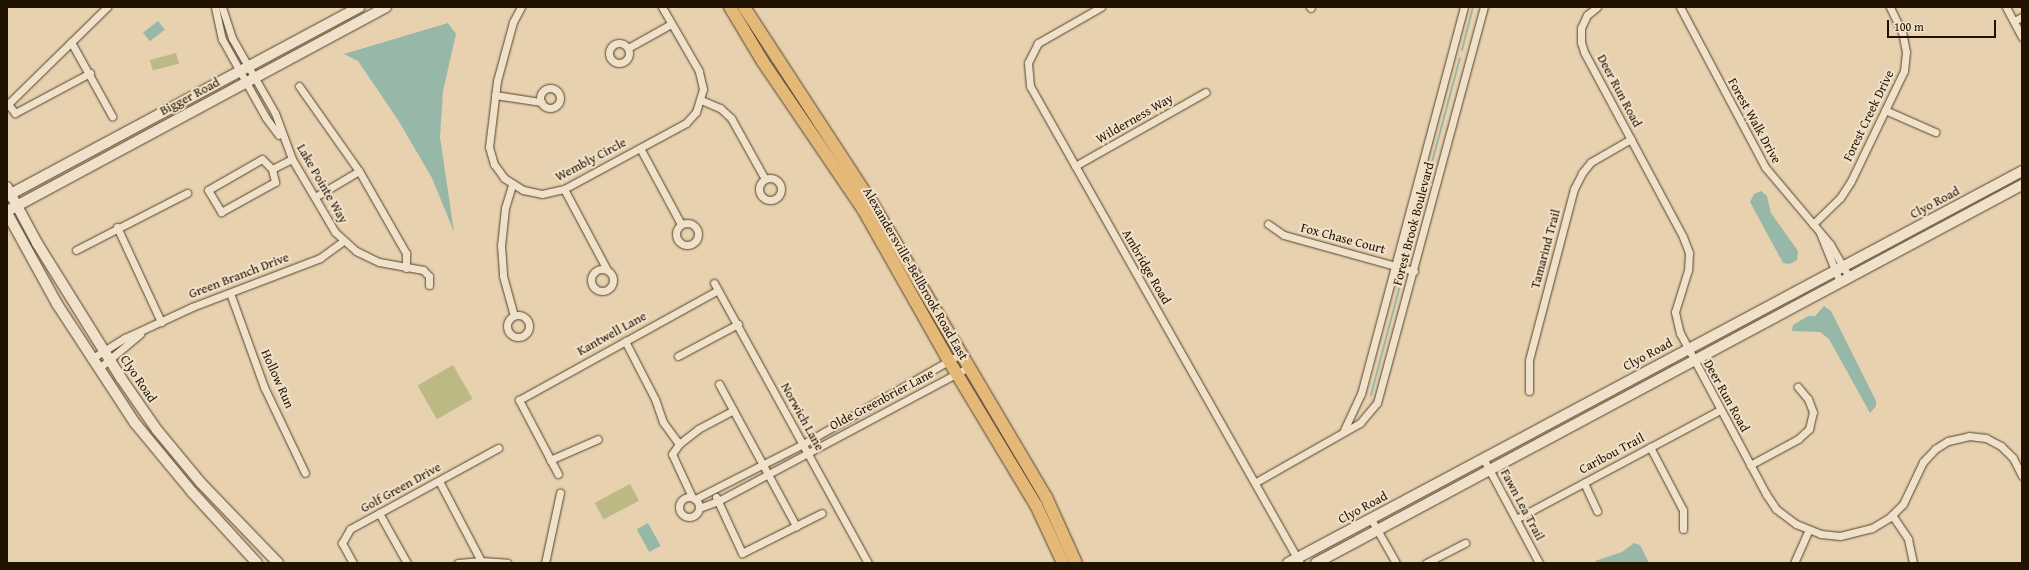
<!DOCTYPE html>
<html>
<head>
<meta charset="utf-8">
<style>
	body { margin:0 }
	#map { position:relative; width:2029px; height:570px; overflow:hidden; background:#e8d1ae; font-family:"Gentium Book Plus",serif }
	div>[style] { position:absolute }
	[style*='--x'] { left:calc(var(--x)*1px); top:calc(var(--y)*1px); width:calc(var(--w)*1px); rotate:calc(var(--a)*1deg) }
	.green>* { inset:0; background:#bdb985; transform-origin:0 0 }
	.water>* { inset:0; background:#97b7a9; transform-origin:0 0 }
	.stream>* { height:2px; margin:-1px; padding:0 1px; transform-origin:1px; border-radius:1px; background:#97b7a9 }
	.roads { filter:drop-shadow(0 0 1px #54422c) drop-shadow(0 0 1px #54422c) }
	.street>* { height:7px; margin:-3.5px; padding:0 3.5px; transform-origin:3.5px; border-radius:3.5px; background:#f0e1ca }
	.street>.ring { margin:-3.5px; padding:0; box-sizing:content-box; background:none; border:7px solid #f0e1ca; border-radius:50% }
	.secondary>* { height:10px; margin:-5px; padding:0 5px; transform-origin:5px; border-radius:5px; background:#f0e1ca }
	.primary>* { height:12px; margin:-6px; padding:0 6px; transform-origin:6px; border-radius:6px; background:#e4b877 }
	span { translate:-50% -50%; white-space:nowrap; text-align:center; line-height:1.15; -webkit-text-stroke:4px #f0e1ca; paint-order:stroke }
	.street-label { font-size:13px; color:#221200 }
	.frame { position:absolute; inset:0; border:8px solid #221200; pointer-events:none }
	.scale { position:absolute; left:1887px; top:20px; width:109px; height:18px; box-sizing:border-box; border:2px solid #221200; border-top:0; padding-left:5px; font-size:12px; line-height:14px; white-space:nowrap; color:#221200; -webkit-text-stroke:3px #f0e1ca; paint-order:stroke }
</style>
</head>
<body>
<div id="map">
	<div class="green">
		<i style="left:176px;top:53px;width:11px;height:27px;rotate:75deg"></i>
		<i style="left:453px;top:365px;width:39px;height:41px;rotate:60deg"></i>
		<i style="left:630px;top:484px;width:19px;height:40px;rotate:62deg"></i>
	</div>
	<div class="water">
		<i style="left:158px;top:21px;width:11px;height:19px;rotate:52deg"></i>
		<i style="clip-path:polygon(448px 23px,456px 34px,443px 91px,440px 137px,454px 232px,432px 178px,398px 120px,358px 61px,344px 54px)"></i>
		<i style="clip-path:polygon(1761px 191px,1767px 196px,1771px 213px,1798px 251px,1797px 260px,1790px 264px,1783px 263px,1750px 202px,1754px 194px)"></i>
		<i style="clip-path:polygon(1824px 306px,1831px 311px,1876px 401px,1876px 406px,1870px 413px,1829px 339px,1820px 332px,1792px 331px,1793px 325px,1808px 316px,1815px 316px)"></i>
		<i style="left:648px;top:523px;width:26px;height:13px;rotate:61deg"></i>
		<i style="clip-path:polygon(1634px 543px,1640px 545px,1649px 563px,1598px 563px,1595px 561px,1622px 552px)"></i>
	</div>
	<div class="stream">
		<i style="--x:1462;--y:50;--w:44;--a:-75.7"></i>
		<i style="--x:1405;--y:263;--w:212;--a:-75"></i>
		<i style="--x:1371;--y:395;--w:125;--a:-75.2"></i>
	</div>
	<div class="roads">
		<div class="street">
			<i style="--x:215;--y:7;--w:33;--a:78"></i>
			<i style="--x:222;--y:39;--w:90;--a:60.9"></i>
			<i style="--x:266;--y:118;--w:21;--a:53"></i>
			<i style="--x:222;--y:7;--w:33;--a:72"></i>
			<i style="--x:232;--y:38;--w:86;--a:60.2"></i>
			<i style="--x:275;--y:113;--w:49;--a:69.7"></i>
			<i style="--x:292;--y:159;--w:85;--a:59.5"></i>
			<i style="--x:335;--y:232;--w:28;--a:42"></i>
			<i style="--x:356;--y:251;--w:25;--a:26"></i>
			<i style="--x:379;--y:262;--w:45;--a:10.3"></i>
			<i style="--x:423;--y:270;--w:8;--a:45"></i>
			<i style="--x:429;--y:276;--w:9;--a:90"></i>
			<i style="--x:521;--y:7;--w:17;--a:118"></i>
			<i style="--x:513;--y:22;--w:61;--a:105.2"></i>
			<i style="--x:497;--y:81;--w:66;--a:96.9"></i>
			<i style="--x:489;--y:147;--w:18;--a:74"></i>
			<i style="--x:494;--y:164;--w:17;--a:54"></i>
			<i style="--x:504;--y:178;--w:22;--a:32"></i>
			<i style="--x:523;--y:190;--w:19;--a:12"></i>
			<i style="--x:542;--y:194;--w:23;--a:-13"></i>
			<i style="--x:564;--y:189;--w:139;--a:-28.4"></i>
			<i style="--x:686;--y:123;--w:15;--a:-48"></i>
			<i style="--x:696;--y:112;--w:24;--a:-73"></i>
			<i style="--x:703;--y:89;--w:18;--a:-103"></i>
			<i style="--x:699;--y:71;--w:74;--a:-120"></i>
			<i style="--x:1101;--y:7;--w:73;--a:150.3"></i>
			<i style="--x:1038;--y:43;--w:22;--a:117"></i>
			<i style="--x:1028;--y:63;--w:23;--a:85"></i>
			<i style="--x:1030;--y:86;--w:548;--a:60.49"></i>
			<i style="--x:1310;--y:7;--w:1;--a:45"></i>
			<i style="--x:1597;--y:7;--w:13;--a:141"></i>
			<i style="--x:1587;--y:15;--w:14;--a:115"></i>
			<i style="--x:1581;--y:28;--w:14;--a:90"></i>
			<i style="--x:1581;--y:42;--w:10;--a:73"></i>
			<i style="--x:1584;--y:52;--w:210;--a:61.8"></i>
			<i style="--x:1683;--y:237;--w:17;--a:69"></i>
			<i style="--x:1689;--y:253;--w:17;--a:93"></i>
			<i style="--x:1688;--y:270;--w:44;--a:107.2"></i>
			<i style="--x:1675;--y:312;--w:22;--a:77"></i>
			<i style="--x:1680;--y:333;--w:183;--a:61.9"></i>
			<i style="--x:1766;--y:494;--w:18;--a:56"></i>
			<i style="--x:1776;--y:509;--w:25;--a:37"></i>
			<i style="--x:1796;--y:524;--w:27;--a:22"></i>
			<i style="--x:1821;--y:534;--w:19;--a:6"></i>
			<i style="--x:1840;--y:536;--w:33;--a:-14"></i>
			<i style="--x:1872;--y:528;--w:21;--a:-31"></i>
			<i style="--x:1890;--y:517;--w:18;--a:-45"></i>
			<i style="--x:1903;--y:504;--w:47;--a:-64.5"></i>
			<i style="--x:1923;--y:462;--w:18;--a:-47"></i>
			<i style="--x:1935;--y:449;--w:15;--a:-32"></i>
			<i style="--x:1948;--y:441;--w:22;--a:-13"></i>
			<i style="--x:1969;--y:436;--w:17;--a:7"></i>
			<i style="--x:1986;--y:438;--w:17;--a:28"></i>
			<i style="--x:2001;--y:446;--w:17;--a:45"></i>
			<i style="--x:2013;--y:458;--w:20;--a:63"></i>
			<i style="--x:1680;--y:7;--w:181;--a:62"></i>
			<i style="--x:1765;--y:167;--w:101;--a:49.8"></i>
			<i style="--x:1830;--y:244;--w:38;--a:60"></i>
			<i style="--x:2006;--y:7;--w:34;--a:62"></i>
			<i style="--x:2014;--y:21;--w:9;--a:-27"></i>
			<i style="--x:71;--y:42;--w:85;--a:61"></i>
			<i class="ring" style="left:609px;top:43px;width:13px;height:13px"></i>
			<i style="--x:628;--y:48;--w:49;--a:-29.2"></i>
			<i style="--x:90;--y:73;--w:85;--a:151.9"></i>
			<i style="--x:15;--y:113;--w:11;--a:-128"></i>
			<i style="--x:8;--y:104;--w:139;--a:-44.4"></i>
			<i style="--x:299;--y:86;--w:104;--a:54.8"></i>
			<i style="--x:359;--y:171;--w:95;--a:60.2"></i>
			<i style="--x:406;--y:253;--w:15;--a:90"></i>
			<i class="ring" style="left:540px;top:88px;width:13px;height:13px"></i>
			<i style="--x:495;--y:95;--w:47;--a:8.7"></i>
			<i style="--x:701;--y:100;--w:21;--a:23"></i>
			<i style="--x:720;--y:108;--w:15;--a:42"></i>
			<i style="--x:731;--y:118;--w:70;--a:60.9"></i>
			<i style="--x:1885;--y:110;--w:55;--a:23.7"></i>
			<i style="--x:640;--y:148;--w:86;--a:61.7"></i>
			<i style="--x:1075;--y:166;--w:150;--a:-29.5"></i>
			<i style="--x:272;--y:169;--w:14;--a:-135"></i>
			<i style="--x:262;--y:159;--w:62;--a:150.1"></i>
			<i style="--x:208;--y:190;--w:26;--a:59"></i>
			<i style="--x:221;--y:212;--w:62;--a:-29.1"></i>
			<i style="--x:275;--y:182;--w:13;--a:-103"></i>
			<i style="--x:272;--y:169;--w:22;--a:-27"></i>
			<i class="ring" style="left:759px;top:178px;width:15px;height:15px"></i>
			<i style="--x:512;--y:185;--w:24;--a:107"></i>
			<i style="--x:505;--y:208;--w:37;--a:96"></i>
			<i style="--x:501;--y:245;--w:31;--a:86"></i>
			<i style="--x:503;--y:276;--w:41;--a:74.6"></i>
			<i style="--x:564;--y:189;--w:92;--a:62"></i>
			<i style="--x:315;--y:197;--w:51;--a:-30.6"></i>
			<i class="ring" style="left:676px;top:223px;width:15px;height:15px"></i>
			<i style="--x:1268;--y:224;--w:19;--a:35"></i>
			<i style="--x:1284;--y:235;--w:135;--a:15.5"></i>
			<i style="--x:1813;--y:224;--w:37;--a:-44"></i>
			<i style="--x:1840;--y:198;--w:20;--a:-57"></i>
			<i style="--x:1851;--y:181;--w:122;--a:-64.3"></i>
			<i style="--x:1904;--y:71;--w:19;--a:-84"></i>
			<i style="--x:1906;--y:52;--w:20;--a:-101"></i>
			<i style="--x:1902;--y:32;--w:28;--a:-116"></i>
			<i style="--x:117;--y:227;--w:105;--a:65.1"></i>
			<i style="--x:1820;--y:233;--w:53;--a:67.8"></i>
			<i style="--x:76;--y:250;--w:125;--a:-27.2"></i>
			<i class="ring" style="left:591px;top:269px;width:15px;height:15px"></i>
			<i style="--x:714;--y:283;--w:320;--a:61.2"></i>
			<i style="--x:230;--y:293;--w:100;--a:70.1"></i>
			<i style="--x:264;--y:387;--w:95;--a:64.5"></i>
			<i class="ring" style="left:507px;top:315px;width:15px;height:15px"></i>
			<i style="--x:625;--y:341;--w:65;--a:62.7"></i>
			<i style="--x:655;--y:399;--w:24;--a:71"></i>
			<i style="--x:663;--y:422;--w:27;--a:54"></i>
			<i style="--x:678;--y:356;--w:68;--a:-28.1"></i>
			<i style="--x:91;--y:359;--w:40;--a:-32"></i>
			<i style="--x:125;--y:338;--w:74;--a:-24.8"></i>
			<i style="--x:192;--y:307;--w:137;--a:-20.9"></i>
			<i style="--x:320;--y:258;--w:29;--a:-36"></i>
			<i style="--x:98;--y:369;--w:55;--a:-39.8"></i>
			<i style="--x:719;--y:384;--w:162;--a:61.5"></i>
			<i style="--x:1529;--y:391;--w:31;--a:-90"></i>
			<i style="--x:1529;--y:360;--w:177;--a:-75.3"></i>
			<i style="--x:1574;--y:189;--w:18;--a:-63"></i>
			<i style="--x:1582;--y:173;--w:14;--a:-51"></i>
			<i style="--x:1591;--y:162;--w:46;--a:-29.9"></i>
			<i style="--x:1344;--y:430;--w:40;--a:-65"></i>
			<i style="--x:1361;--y:394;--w:400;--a:-75.1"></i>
			<i style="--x:1650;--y:447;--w:71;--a:62.4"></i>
			<i style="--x:1683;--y:510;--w:19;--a:90"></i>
			<i style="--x:1483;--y:458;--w:119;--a:61.9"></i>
			<i style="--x:550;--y:460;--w:52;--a:-23.6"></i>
			<i style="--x:1750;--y:465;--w:55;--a:-28.4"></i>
			<i style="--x:1798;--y:439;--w:15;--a:-42"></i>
			<i style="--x:1809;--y:429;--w:17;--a:-77"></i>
			<i style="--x:1813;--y:412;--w:14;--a:-111"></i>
			<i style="--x:1808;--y:399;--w:16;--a:-130"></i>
			<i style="--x:558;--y:474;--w:84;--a:-117.8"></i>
			<i style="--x:519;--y:400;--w:227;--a:-28.9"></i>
			<i style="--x:439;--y:481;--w:90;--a:62.3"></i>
			<i style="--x:1256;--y:482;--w:120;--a:-29.6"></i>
			<i style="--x:1360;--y:423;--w:26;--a:-50"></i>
			<i style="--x:1377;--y:403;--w:410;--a:-74.9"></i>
			<i style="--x:1584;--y:483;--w:31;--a:65"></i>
			<i class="ring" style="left:679px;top:497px;width:13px;height:13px"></i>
			<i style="--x:692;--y:497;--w:47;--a:-114.9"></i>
			<i style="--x:672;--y:454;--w:12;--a:-55"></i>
			<i style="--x:679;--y:444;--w:24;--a:-38"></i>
			<i style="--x:698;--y:429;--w:40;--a:-28"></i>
			<i style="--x:716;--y:497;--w:62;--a:65.1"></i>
			<i style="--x:742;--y:553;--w:89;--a:-26.6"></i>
			<i style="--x:695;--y:499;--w:121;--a:-27"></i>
			<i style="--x:803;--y:444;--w:182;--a:-29.7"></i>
			<i style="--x:699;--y:508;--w:20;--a:-20"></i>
			<i style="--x:718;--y:501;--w:285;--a:-28.1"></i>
			<i style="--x:379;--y:513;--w:57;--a:60.8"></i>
			<i style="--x:1892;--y:515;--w:29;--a:56"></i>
			<i style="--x:1908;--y:539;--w:25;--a:78"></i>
			<i style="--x:1371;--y:519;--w:51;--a:60.4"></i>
			<i style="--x:1516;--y:519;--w:231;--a:-28.1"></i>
			<i style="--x:353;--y:563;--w:23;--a:-119"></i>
			<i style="--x:342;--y:543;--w:16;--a:-60"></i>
			<i style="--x:350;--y:529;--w:169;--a:-28.7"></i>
			<i style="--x:458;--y:563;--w:23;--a:-5"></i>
			<i style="--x:481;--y:561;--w:26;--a:4"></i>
			<i style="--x:545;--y:563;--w:72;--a:-77.9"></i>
			<i style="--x:1426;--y:563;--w:44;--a:-27.1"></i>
			<i style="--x:1794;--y:563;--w:36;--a:-66"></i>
		</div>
		<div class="secondary">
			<i style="--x:7;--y:187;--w:64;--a:61.8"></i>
			<i style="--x:37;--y:243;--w:159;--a:58.1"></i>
			<i style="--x:121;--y:378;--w:63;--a:55.3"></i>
			<i style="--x:157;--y:430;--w:69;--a:50.3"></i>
			<i style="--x:201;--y:483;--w:111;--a:46.1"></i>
			<i style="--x:7;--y:196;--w:400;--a:-28.2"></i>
			<i style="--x:11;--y:209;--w:426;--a:-28.3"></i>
			<i style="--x:7;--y:213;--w:104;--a:61.2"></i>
			<i style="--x:57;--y:304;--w:142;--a:56.8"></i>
			<i style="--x:135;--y:423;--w:89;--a:50.4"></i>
			<i style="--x:192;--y:492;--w:96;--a:47.5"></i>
			<i style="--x:1288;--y:563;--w:832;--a:-28.1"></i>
			<i style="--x:1316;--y:563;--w:801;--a:-28.17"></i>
		</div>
		<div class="primary">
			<i style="--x:730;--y:7;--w:64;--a:59"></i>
			<i style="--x:763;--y:62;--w:178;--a:55.8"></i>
			<i style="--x:863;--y:209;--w:175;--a:60.5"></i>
			<i style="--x:949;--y:361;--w:168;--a:58.9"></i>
			<i style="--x:1036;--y:505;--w:64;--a:65"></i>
			<i style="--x:744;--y:7;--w:234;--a:56.9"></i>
			<i style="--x:872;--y:203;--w:342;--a:59.4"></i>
			<i style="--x:1046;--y:497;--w:72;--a:65.6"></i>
		</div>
	</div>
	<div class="street-label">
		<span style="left:1619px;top:91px;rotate:62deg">Deer Run Road</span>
		<span style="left:190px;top:97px;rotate:-28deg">Bigger Road</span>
		<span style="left:1869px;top:116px;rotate:-64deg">Forest Creek Drive</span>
		<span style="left:1135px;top:119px;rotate:-30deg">Wilderness Way</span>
		<span style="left:1754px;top:121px;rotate:61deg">Forest Walk Drive</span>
		<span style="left:591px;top:160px;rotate:-28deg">Wembly Circle</span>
		<span style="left:322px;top:184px;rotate:60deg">Lake Pointe Way</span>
		<span style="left:1935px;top:203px;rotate:-28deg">Clyo Road</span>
		<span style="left:1414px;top:224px;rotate:-75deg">Forest Brook Boulevard</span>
		<span style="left:1343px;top:239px;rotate:15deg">Fox Chase Court</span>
		<span style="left:1546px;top:249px;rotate:-75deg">Tamarind Trail</span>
		<span style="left:1146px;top:267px;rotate:60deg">Ambridge Road</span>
		<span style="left:915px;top:274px;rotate:60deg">Alexandersville-Bellbrook Road East</span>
		<span style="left:239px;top:276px;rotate:-21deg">Green Branch Drive</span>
		<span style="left:612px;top:334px;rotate:-29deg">Kantwell Lane</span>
		<span style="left:1648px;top:355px;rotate:-28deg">Clyo Road</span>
		<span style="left:138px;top:379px;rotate:56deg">Clyo Road</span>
		<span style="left:277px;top:379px;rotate:66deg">Hollow Run</span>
		<span style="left:1726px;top:396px;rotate:61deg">Deer Run Road</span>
		<span style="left:882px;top:400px;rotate:-28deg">Olde Greenbrier Lane</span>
		<span style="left:802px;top:417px;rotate:61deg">Norwich Lane</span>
		<span style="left:1612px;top:454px;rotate:-28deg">Caribou Trail</span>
		<span style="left:401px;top:488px;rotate:-29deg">Golf Green Drive</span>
		<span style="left:1522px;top:505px;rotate:62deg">Fawn Lea Trail</span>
		<span style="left:1363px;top:508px;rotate:-28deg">Clyo Road</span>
	</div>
	<div class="frame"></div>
	<div class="scale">100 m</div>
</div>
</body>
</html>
